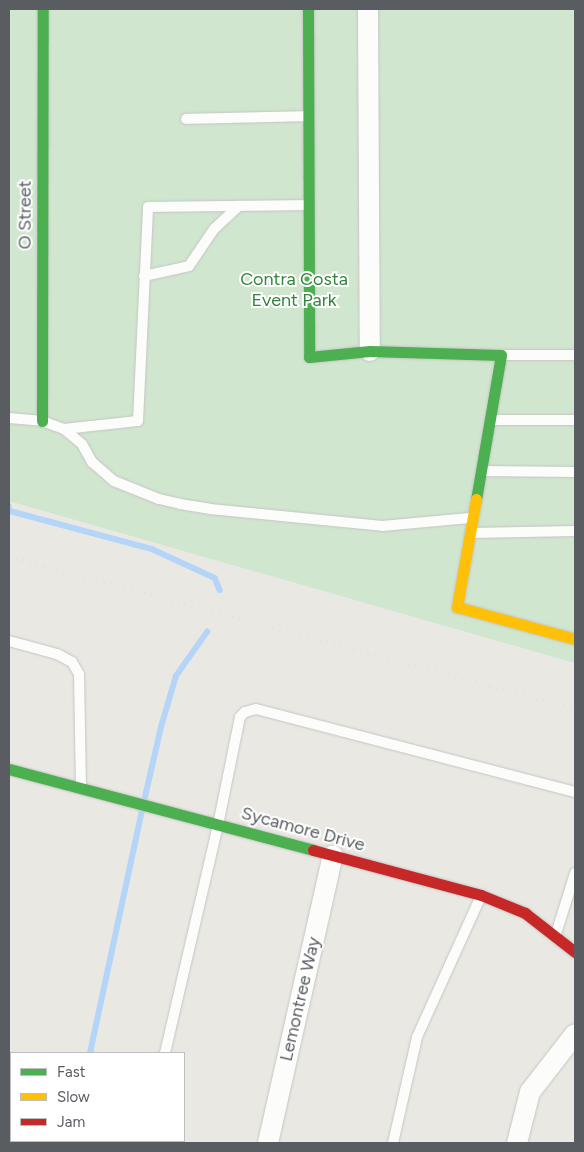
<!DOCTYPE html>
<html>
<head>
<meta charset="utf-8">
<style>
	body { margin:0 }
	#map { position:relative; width:584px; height:1152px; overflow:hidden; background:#e9e8e3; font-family:Figtree,sans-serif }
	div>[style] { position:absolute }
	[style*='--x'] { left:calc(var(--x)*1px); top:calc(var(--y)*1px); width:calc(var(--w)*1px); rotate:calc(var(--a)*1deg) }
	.green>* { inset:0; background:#d0e6cf }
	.stream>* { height:5.5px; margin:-2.75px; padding:0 2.75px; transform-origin:2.75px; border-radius:2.75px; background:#b4d5f7 }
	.roads { filter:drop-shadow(0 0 1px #c5c5c4) drop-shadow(0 0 1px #c5c5c4) }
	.lane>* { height:10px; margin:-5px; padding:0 5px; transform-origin:5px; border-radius:5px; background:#fcfcfb }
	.street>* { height:20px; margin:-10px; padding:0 10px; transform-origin:10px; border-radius:10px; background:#fcfcfb }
	.fast>* { height:11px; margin:-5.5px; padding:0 5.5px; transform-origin:5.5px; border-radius:5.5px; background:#4caf50 }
	.slow>* { height:11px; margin:-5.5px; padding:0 5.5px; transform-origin:5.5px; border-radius:5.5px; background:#ffc107 }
	.jam>* { height:11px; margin:-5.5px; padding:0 5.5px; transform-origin:5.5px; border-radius:5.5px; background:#c62828 }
	.rail>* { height:4px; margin-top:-2px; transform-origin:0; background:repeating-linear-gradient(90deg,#e2e2e1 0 1px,transparent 0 7px) }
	span { translate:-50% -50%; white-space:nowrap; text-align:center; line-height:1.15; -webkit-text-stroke:4px #fff; paint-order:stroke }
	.street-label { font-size:18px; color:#595c61 }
	.park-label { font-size:18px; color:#33853d }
	.frame { position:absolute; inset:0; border:10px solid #595c61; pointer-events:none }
	.legend { position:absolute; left:10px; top:1052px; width:175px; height:90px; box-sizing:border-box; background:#fff; border:1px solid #bdbec0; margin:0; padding:6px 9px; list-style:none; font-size:15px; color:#595c61 }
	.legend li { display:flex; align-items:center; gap:10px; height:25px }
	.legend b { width:25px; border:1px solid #bdbec0 }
</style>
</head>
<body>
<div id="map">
	<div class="green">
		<i style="clip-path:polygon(9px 9px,575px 9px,575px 663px,9px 501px)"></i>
	</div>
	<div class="stream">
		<i style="--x:9;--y:506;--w:5;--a:79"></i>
		<i style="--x:10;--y:511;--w:147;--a:15"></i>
		<i style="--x:152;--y:549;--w:69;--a:24.7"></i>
		<i style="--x:215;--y:578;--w:13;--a:67"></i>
		<i style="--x:145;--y:797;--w:72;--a:-77.1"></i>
		<i style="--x:161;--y:727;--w:53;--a:-73.6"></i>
		<i style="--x:176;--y:676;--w:54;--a:-54.8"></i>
		<i style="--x:90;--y:1053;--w:248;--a:-77.9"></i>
		<i style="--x:71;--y:1143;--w:2;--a:-90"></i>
	</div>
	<div class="roads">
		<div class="lane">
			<i style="--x:186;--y:119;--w:122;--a:-1.4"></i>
			<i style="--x:144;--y:276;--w:46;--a:-12.5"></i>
			<i style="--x:189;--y:266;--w:45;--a:-56"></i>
			<i style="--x:214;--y:229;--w:34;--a:-43"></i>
			<i style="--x:502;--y:355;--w:73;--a:0"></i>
			<i style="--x:9;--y:418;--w:33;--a:5"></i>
			<i style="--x:42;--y:421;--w:23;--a:20"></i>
			<i style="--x:64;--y:429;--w:23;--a:40"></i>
			<i style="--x:82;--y:444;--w:21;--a:61"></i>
			<i style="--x:92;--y:462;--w:29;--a:41"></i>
			<i style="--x:114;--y:481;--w:48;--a:21.8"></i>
			<i style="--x:159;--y:499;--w:22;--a:13"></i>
			<i style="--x:180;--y:504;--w:30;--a:9"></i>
			<i style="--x:210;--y:509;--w:173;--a:5.6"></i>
			<i style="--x:382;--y:526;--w:88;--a:-5.2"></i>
			<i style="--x:491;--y:420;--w:84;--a:0"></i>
			<i style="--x:64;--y:429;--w:74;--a:-6.2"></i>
			<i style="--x:138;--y:421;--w:214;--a:-87.3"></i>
			<i style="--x:148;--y:207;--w:160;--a:-0.7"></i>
			<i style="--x:482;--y:471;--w:93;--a:0.6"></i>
			<i style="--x:472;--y:533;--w:103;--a:-1.1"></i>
			<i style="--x:9;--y:641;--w:50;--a:15.2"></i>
			<i style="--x:57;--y:654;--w:17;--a:28"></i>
			<i style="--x:72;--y:662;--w:14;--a:60"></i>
			<i style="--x:79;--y:674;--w:113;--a:89"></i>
			<i style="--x:556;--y:934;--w:64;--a:-72.7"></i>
			<i style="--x:165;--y:1053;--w:234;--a:-76.9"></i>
			<i style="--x:218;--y:825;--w:110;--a:-78.5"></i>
			<i style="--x:240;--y:717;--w:7;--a:-45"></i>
			<i style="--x:245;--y:712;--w:11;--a:-15"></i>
			<i style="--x:256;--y:709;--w:330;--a:14.6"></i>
			<i style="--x:145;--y:1143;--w:2;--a:-63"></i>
			<i style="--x:393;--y:1143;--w:109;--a:-77.2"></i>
			<i style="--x:417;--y:1037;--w:155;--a:-65.6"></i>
		</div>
		<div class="street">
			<i style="--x:368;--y:9;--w:342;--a:89.7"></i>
			<i style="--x:268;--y:1143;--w:295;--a:-77.3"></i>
			<i style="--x:517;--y:1143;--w:53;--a:-75.7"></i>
			<i style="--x:530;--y:1092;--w:73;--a:-52.2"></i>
		</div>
		<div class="fast">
			<i style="--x:308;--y:9;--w:348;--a:89.8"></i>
			<i style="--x:309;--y:357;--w:61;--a:-5.6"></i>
			<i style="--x:370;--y:351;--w:131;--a:1.7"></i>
			<i style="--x:501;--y:355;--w:146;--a:99.8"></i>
			<i style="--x:42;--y:421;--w:412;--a:-89.9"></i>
			<i style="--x:9;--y:769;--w:315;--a:14.9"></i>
		</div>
		<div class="slow">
			<i style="--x:476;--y:499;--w:110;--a:100"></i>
			<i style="--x:457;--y:607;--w:122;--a:15.2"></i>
		</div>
		<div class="jam">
			<i style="--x:313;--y:850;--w:174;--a:15"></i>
			<i style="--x:481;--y:895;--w:48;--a:22.2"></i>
			<i style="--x:525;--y:913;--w:63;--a:38"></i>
		</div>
	</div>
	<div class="rail">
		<i style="--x:9;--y:557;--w:586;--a:15.03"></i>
	</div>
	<div class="street-label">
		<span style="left:25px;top:215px;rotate:-90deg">O Street</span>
		<span style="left:303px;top:829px;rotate:15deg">Sycamore Drive</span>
		<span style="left:300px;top:999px;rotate:-77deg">Lemontree Way</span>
	</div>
	<div class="park-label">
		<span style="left:294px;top:290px">Contra Costa<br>Event Park</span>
	</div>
	<div class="frame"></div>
	<ul class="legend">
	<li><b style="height:6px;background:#4caf50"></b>Fast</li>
	<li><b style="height:6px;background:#ffc107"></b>Slow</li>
	<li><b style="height:6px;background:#c62828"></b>Jam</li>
	</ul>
</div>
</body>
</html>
